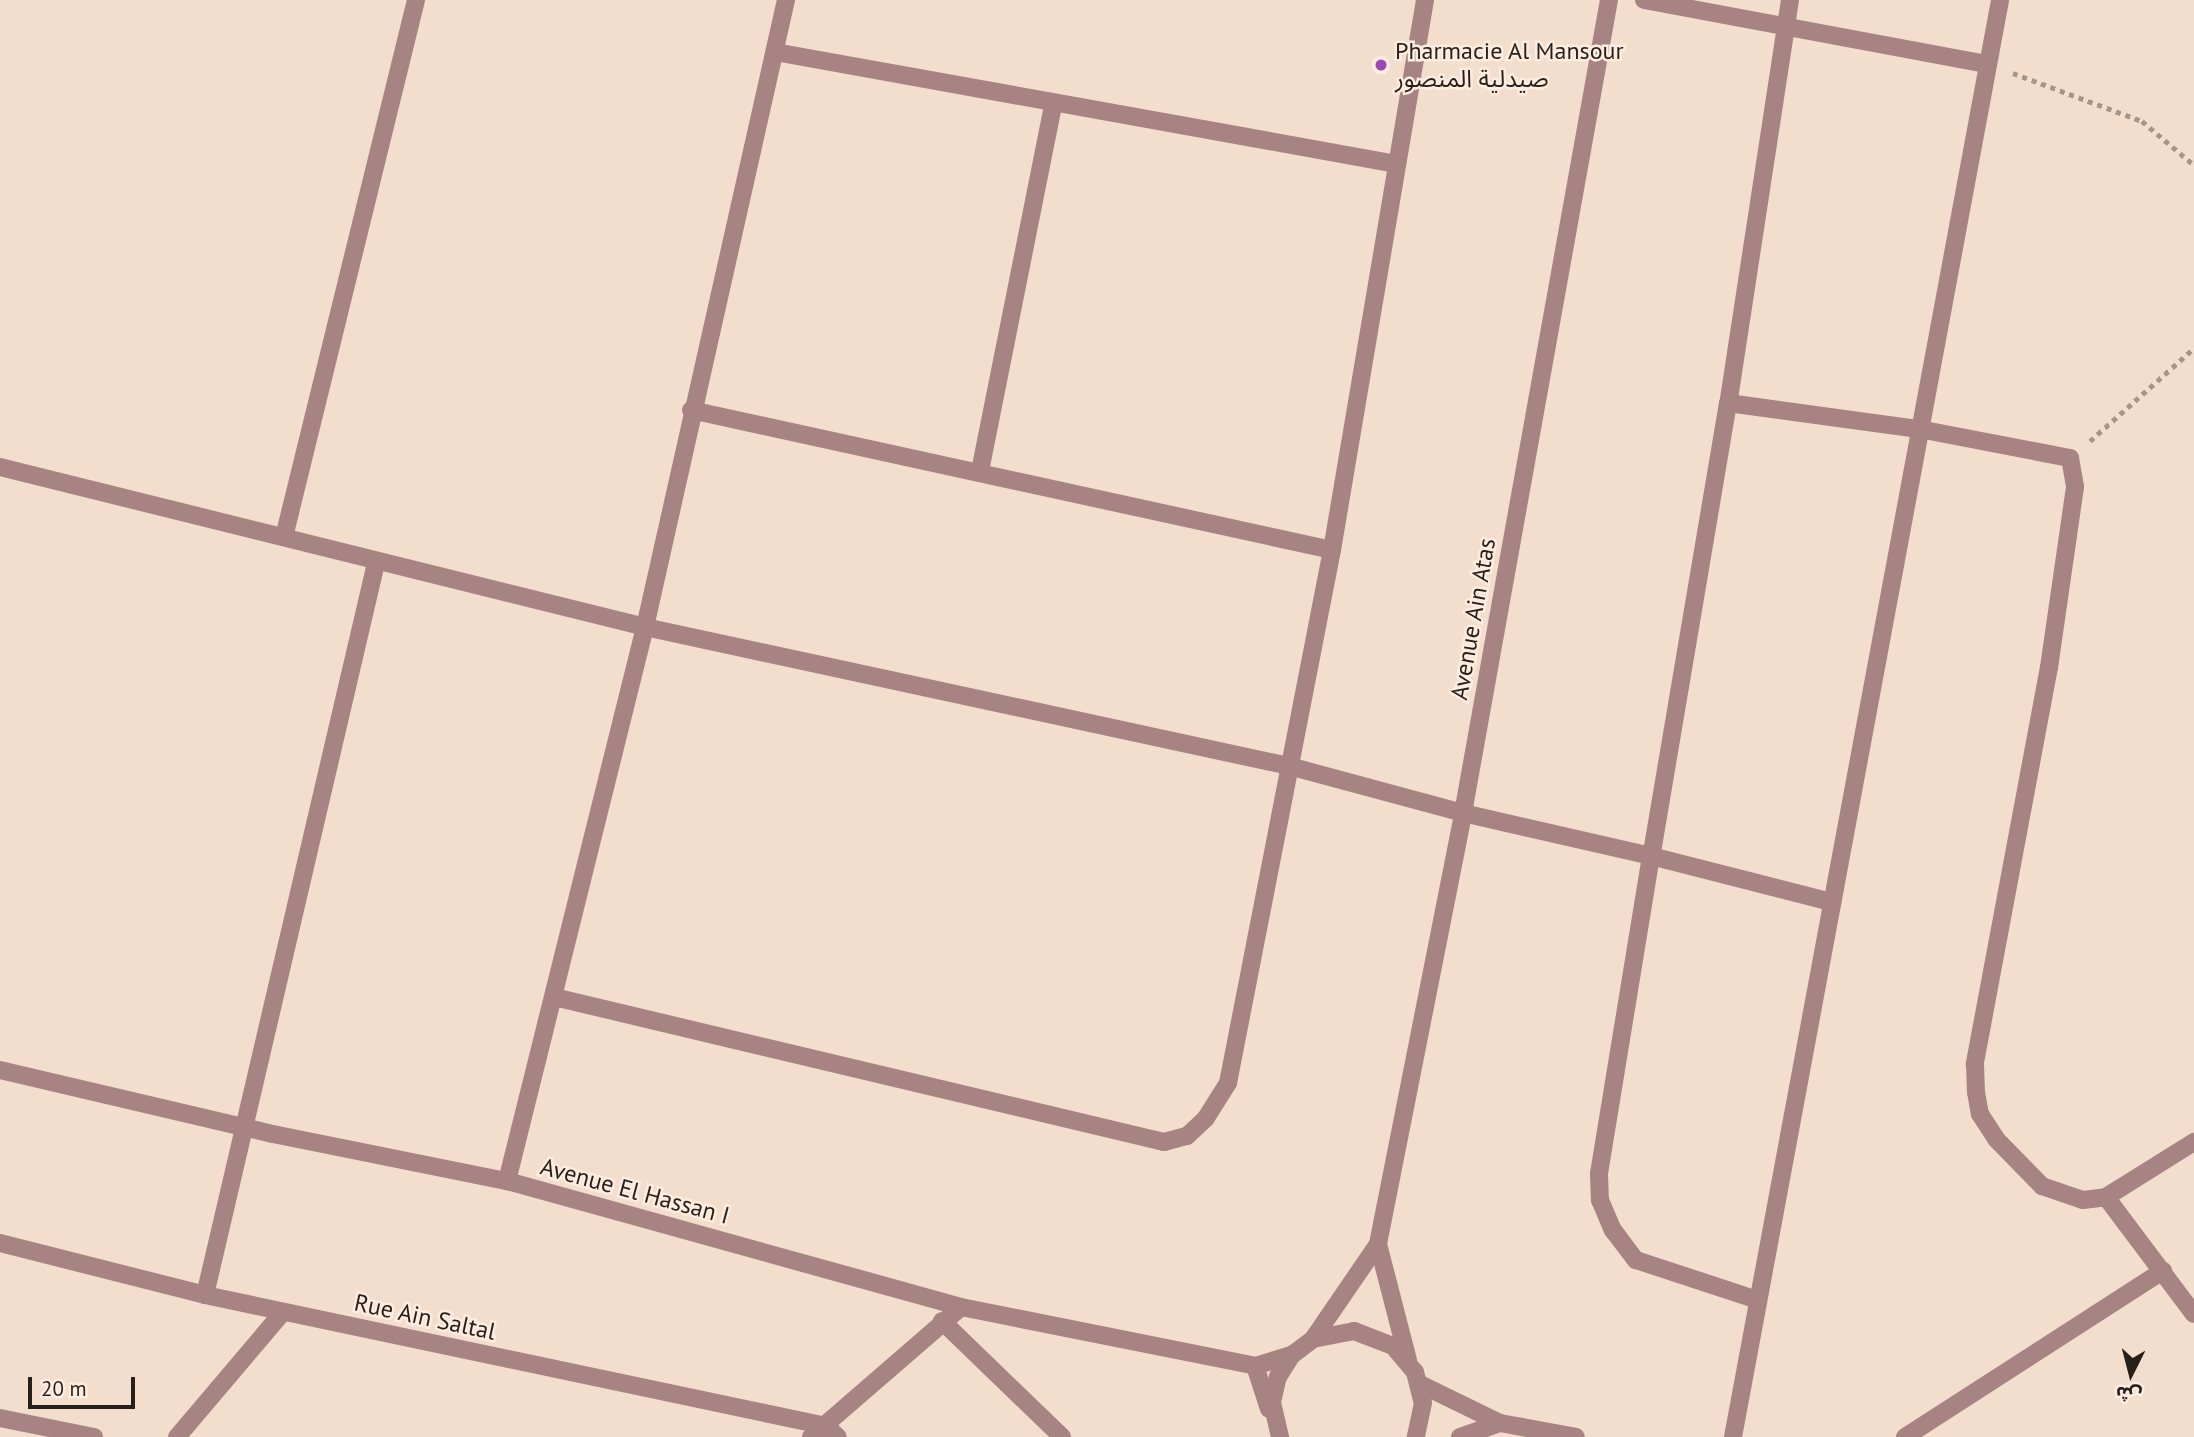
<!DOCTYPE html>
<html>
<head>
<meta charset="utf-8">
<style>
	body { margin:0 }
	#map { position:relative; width:2194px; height:1437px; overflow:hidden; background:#f3dece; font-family:"PT Sans","Noto Sans Arabic",sans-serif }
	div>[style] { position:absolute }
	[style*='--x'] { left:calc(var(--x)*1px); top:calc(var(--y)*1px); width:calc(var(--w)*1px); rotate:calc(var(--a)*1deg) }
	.path>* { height:4.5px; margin-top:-2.25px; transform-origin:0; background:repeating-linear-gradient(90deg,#a6968a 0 5px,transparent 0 10px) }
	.minor>* { height:18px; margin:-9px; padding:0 9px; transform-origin:9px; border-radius:9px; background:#a78483 }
	.dots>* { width:19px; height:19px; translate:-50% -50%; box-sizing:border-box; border:4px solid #fdecdf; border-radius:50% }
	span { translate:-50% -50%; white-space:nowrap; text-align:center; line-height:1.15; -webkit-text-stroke:5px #fdecdf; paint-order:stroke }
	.poi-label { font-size:24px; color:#271f1a }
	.left { translate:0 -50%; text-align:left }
	.street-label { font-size:24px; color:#271f1a }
	.north { position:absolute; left:2096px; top:1339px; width:70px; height:70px; -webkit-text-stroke:5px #fdecdf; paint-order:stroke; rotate:186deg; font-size:19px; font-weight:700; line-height:28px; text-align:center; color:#271f1a }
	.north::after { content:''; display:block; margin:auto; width:24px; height:32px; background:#271f1a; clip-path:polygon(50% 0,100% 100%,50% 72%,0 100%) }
	.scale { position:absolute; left:28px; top:1377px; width:107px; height:32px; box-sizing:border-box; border:4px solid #271f1a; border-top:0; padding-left:9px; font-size:21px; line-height:24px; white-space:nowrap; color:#271f1a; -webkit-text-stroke:5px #fdecdf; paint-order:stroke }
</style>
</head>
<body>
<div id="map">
	<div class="path">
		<i style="--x:2013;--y:73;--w:138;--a:20.4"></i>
		<i style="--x:2142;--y:121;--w:68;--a:40.2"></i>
		<i style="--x:2090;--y:441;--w:140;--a:-41.8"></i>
	</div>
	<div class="minor">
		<i style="--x:1644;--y:0;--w:349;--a:10.6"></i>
		<i style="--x:1790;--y:0;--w:408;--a:98.7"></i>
		<i style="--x:1728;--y:403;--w:459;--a:99.6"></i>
		<i style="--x:1651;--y:856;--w:187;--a:14.3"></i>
		<i style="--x:775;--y:52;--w:632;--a:10.21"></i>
		<i style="--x:1728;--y:403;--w:193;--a:7.8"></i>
		<i style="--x:1919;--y:429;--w:154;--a:10.9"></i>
		<i style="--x:2070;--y:458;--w:29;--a:80"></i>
		<i style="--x:2075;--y:487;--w:182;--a:98.2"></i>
		<i style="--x:2049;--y:667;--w:404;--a:100.6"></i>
		<i style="--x:1975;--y:1064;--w:28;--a:88"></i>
		<i style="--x:1976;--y:1092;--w:22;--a:80"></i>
		<i style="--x:1980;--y:1114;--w:30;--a:57"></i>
		<i style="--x:1996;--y:1139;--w:66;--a:45.6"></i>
		<i style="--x:2042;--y:1186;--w:43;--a:18.9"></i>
		<i style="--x:2083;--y:1200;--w:23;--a:-7"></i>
		<i style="--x:2106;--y:1197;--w:104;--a:-32"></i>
		<i style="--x:691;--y:410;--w:656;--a:12.32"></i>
		<i style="--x:0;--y:467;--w:665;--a:13.93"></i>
		<i style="--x:645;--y:627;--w:659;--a:12.18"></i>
		<i style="--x:1289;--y:766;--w:180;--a:15.1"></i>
		<i style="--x:1463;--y:813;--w:193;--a:12.9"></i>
		<i style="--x:1651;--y:856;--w:322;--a:99.3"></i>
		<i style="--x:1599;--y:1174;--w:26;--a:88"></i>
		<i style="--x:1600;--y:1200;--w:33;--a:67"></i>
		<i style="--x:1613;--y:1230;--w:38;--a:53"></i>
		<i style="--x:1636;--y:1260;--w:128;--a:18.2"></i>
		<i style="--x:980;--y:471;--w:373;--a:-78.7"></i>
		<i style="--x:284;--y:537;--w:553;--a:-76.19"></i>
		<i style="--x:554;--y:997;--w:627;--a:13.37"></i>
		<i style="--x:1164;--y:1142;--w:24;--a:-15"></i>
		<i style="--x:1187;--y:1136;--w:26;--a:-43"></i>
		<i style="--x:1206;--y:1118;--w:41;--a:-57.8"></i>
		<i style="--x:1228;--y:1083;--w:543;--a:-78.96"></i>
		<i style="--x:1332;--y:550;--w:558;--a:-80.4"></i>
		<i style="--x:0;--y:1070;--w:280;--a:13.2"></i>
		<i style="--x:273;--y:1134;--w:239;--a:11.4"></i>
		<i style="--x:507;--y:1181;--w:471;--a:15.5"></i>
		<i style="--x:961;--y:1307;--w:300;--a:11.3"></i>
		<i style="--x:1255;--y:1366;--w:39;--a:-17"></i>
		<i style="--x:507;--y:1181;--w:571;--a:-76.01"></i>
		<i style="--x:645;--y:627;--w:643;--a:-77.33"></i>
		<i style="--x:2106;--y:1197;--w:146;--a:53.1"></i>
		<i style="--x:0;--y:1243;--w:211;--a:14.2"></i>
		<i style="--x:205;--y:1295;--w:635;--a:11.91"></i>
		<i style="--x:826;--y:1426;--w:16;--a:43"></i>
		<i style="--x:1378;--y:1244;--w:120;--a:75.5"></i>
		<i style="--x:205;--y:1295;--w:752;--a:-76.85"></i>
		<i style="--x:942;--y:1321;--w:167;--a:44"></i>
		<i style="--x:1313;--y:1339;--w:115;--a:-55.6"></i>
		<i style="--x:1378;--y:1244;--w:439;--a:-78.8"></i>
		<i style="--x:1463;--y:813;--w:826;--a:-79.82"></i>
		<i style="--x:1255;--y:1366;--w:45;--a:72"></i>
		<i style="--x:1420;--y:1384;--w:89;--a:26"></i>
		<i style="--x:1500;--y:1423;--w:77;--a:10.4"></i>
		<i style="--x:0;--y:1418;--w:96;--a:11.4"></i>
		<i style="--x:177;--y:1437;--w:164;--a:-49.7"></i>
		<i style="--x:811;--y:1437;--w:198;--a:-40.9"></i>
		<i style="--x:1280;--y:1437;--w:36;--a:-103"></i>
		<i style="--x:1272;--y:1402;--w:26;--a:-77"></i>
		<i style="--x:1278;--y:1377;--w:26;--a:-58"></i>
		<i style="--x:1292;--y:1355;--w:26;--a:-37"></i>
		<i style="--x:1313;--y:1339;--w:42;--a:-11"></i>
		<i style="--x:1354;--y:1331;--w:42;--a:21"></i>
		<i style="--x:1393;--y:1346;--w:34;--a:50"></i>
		<i style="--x:1415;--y:1372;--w:32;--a:76"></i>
		<i style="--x:1423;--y:1403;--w:35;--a:102"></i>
		<i style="--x:1460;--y:1437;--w:42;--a:-19.3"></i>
		<i style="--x:1733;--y:1437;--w:1462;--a:-79.47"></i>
		<i style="--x:1905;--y:1437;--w:307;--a:-32.8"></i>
	</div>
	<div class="dots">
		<i style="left:1381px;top:65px;background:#9b46b4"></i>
	</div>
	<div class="poi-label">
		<span class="left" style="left:1395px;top:65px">Pharmacie Al Mansour<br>صيدلية المنصور</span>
	</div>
	<div class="street-label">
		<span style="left:1473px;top:619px;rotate:-80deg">Avenue Ain Atas</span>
		<span style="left:635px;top:1191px;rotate:15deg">Avenue El Hassan I</span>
		<span style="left:425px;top:1317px;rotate:12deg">Rue Ain Saltal</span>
	</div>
	<div class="north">ش</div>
	<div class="scale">20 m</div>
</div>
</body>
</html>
